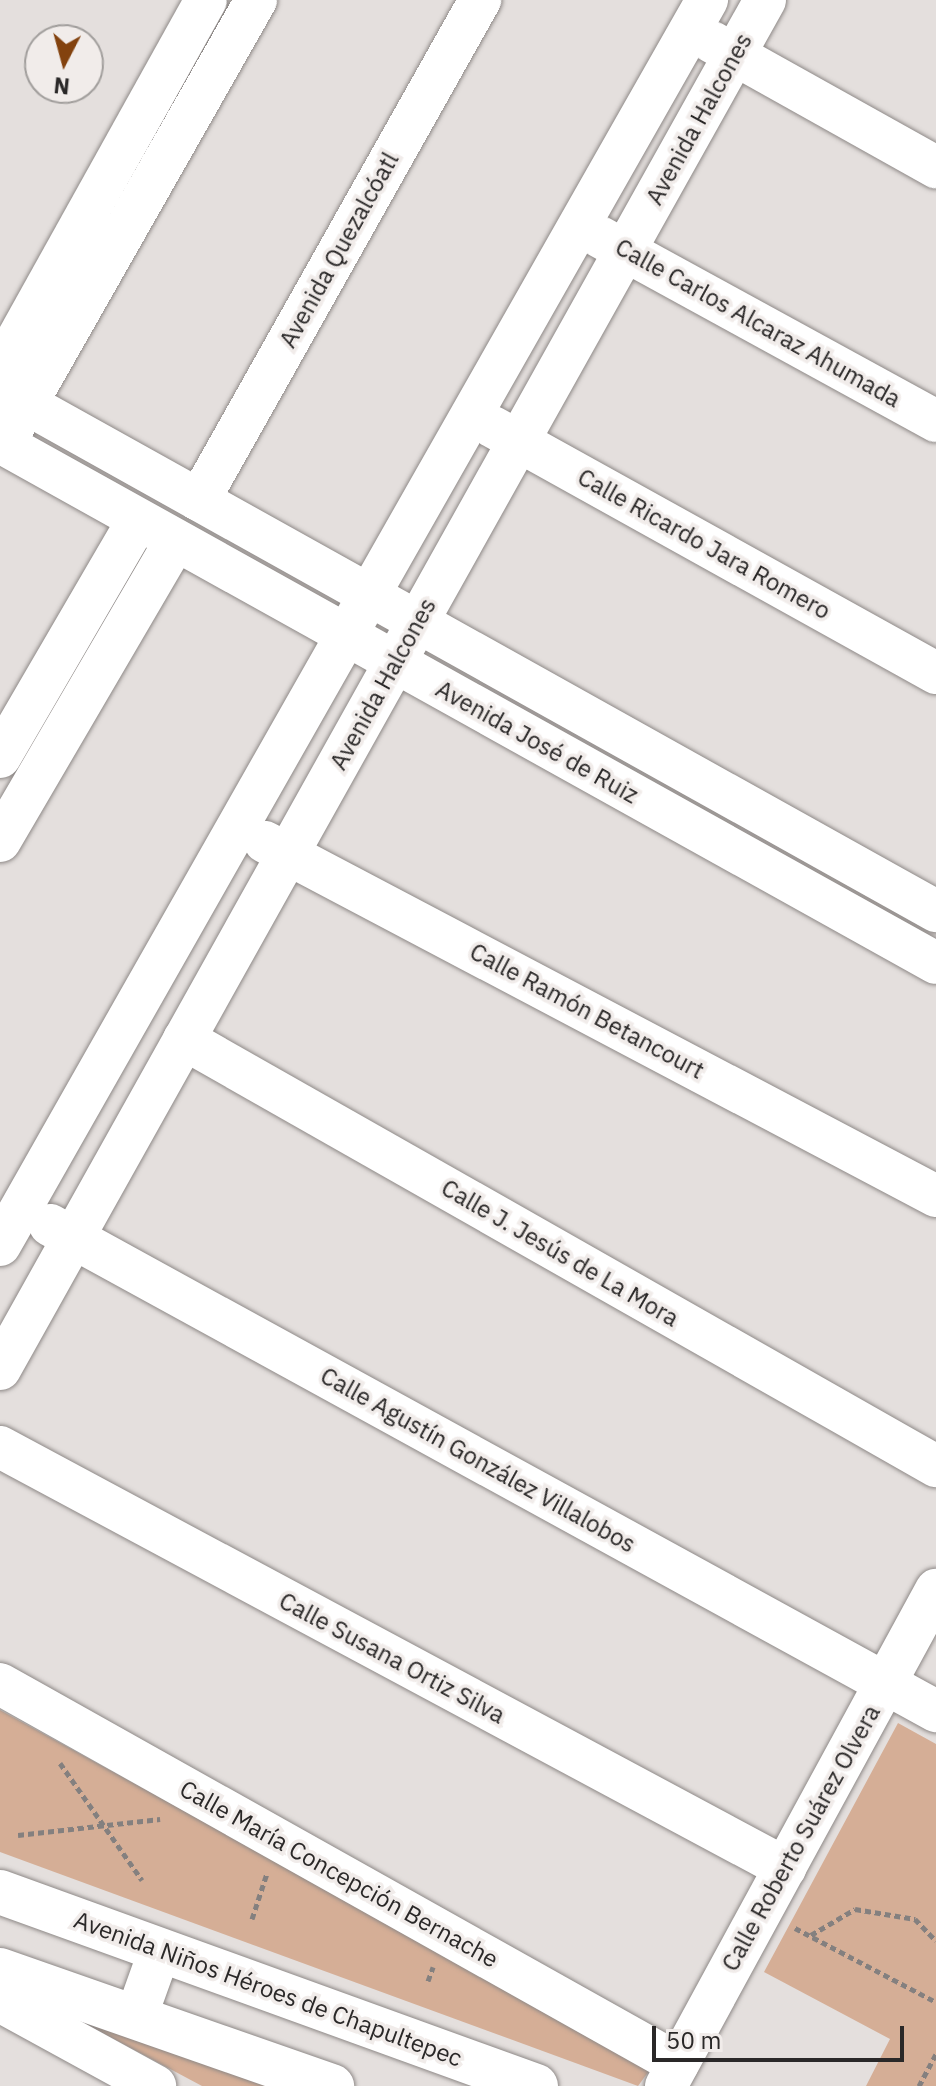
<!DOCTYPE html>
<html>
<head>
<meta charset="utf-8">
<style>
	body { margin:0 }
	#map { position:relative; width:936px; height:2086px; overflow:hidden; background:#e4dfdd; font-family:"IBM Plex Sans",sans-serif }
	div>[style] { position:absolute }
	[style*='--x'] { left:calc(var(--x)*1px); top:calc(var(--y)*1px); width:calc(var(--w)*1px); rotate:calc(var(--a)*1deg) }
	.green>* { inset:0; background:#d5ae96 }
	.path>* { height:5px; margin-top:-2.5px; transform-origin:0; background:repeating-linear-gradient(90deg,#84807f 0 6px,transparent 0 10px) }
	.roads { filter:drop-shadow(0 0 2px #8e8987) drop-shadow(0 0 2px #8e8987) }
	.minor>* { height:42px; margin:-21px; padding:0 21px; transform-origin:21px; border-radius:21px; background:#fff }
	.major>* { height:44px; margin:-22px; padding:0 22px; transform-origin:22px; border-radius:22px; background:#fff }
	span { translate:-50% -50%; white-space:nowrap; text-align:center; line-height:1.15; -webkit-text-stroke:7px #f1ecea; paint-order:stroke }
	.street-label { font-size:24px; color:#2a2828 }
	.north { position:absolute; left:24px; top:24px; width:80px; height:80px; box-sizing:border-box; background:#f1ecea; border:2px solid #a19e9c; border-radius:50%; rotate:186deg; font-size:22px; font-weight:700; line-height:32px; text-align:center; color:#2a2828 }
	.north::after { content:''; display:block; margin:auto; width:28px; height:36px; background:#83420e; clip-path:polygon(50% 0,100% 100%,50% 72%,0 100%) }
	.scale { position:absolute; left:652px; top:2026px; width:252px; height:36px; box-sizing:border-box; border:4px solid #2a2828; border-top:0; padding-left:10px; font-size:24px; line-height:28px; white-space:nowrap; color:#2a2828; -webkit-text-stroke:6px #f1ecea; paint-order:stroke }
</style>
</head>
<body>
<div id="map">
	<div class="green">
		<i style="clip-path:polygon(0 1710px,652px 2067px,638px 2086px,0 1852px)"></i>
		<i style="clip-path:polygon(898px 1723px,936px 1744px,936px 2086px,866px 2086px,890px 2039px,764px 1972px)"></i>
		<i style="clip-path:polygon(54px 2007px,279px 2086px,202px 2086px)"></i>
	</div>
	<div class="path">
		<i style="--x:60;--y:1763;--w:143;--a:55"></i>
		<i style="--x:18;--y:1835;--w:143;--a:-6.4"></i>
		<i style="--x:252;--y:1919;--w:48;--a:-71.9"></i>
		<i style="--x:795;--y:1928;--w:159;--a:27.7"></i>
		<i style="--x:811;--y:1935;--w:51;--a:-30.6"></i>
		<i style="--x:855;--y:1909;--w:61;--a:9.5"></i>
		<i style="--x:915;--y:1919;--w:30;--a:46"></i>
		<i style="--x:428;--y:1981;--w:15;--a:-70"></i>
		<i style="--x:919;--y:2086;--w:36;--a:-62"></i>
	</div>
	<div class="roads">
		<div class="minor">
			<i style="--x:712;--y:42;--w:257;--a:29.2"></i>
			<i style="--x:600;--y:237;--w:383;--a:28.7"></i>
			<i style="--x:0;--y:370;--w:423;--a:-60.9"></i>
			<i style="--x:0;--y:389;--w:1072;--a:29.15"></i>
			<i style="--x:14;--y:426;--w:490;--a:-60.4"></i>
			<i style="--x:493;--y:427;--w:507;--a:29.04"></i>
			<i style="--x:0;--y:442;--w:1071;--a:29.1"></i>
			<i style="--x:199;--y:500;--w:574;--a:-60.66"></i>
			<i style="--x:0;--y:757;--w:274;--a:-59.8"></i>
			<i style="--x:0;--y:841;--w:347;--a:-59.7"></i>
			<i style="--x:265;--y:842;--w:759;--a:27.81"></i>
			<i style="--x:184;--y:1039;--w:865;--a:29.59"></i>
			<i style="--x:50;--y:1225;--w:1011;--a:28.75"></i>
			<i style="--x:0;--y:1245;--w:1432;--a:-60.41"></i>
			<i style="--x:0;--y:1369;--w:1568;--a:-60.8"></i>
			<i style="--x:0;--y:1447;--w:891;--a:28.2"></i>
			<i style="--x:0;--y:1684;--w:777;--a:29.27"></i>
			<i style="--x:0;--y:2001;--w:177;--a:28.7"></i>
			<i style="--x:136;--y:2017;--w:71;--a:-70.3"></i>
			<i style="--x:666;--y:2086;--w:565;--a:-61.44"></i>
		</div>
		<div class="major">
			<i style="--x:0;--y:1892;--w:570;--a:19.9"></i>
			<i style="--x:0;--y:1970;--w:352;--a:19.3"></i>
		</div>
	</div>
	<div class="street-label">
		<span style="left:699px;top:119px;rotate:-61deg">Avenida Halcones</span>
		<span style="left:339px;top:250px;rotate:-61deg">Avenida Quezalcóatl</span>
		<span style="left:758px;top:323px;rotate:29deg">Calle Carlos Alcaraz Ahumada</span>
		<span style="left:704px;top:544px;rotate:29deg">Calle Ricardo Jara Romero</span>
		<span style="left:383px;top:684px;rotate:-61deg">Avenida Halcones</span>
		<span style="left:537px;top:742px;rotate:29deg">Avenida José de Ruiz</span>
		<span style="left:587px;top:1011px;rotate:28deg">Calle Ramón Betancourt</span>
		<span style="left:560px;top:1253px;rotate:30deg">Calle J. Jesús de La Mora</span>
		<span style="left:478px;top:1460px;rotate:29deg">Calle Agustín González Villalobos</span>
		<span style="left:392px;top:1658px;rotate:28deg">Calle Susana Ortiz Silva</span>
		<span style="left:801px;top:1838px;rotate:-61deg">Calle Roberto Suárez Olvera</span>
		<span style="left:339px;top:1874px;rotate:29deg">Calle María Concepción Bernache</span>
		<span style="left:268px;top:1989px;rotate:20deg">Avenida Niños Héroes de Chapultepec</span>
	</div>
	<div class="north">N</div>
	<div class="scale">50 m</div>
</div>
</body>
</html>
